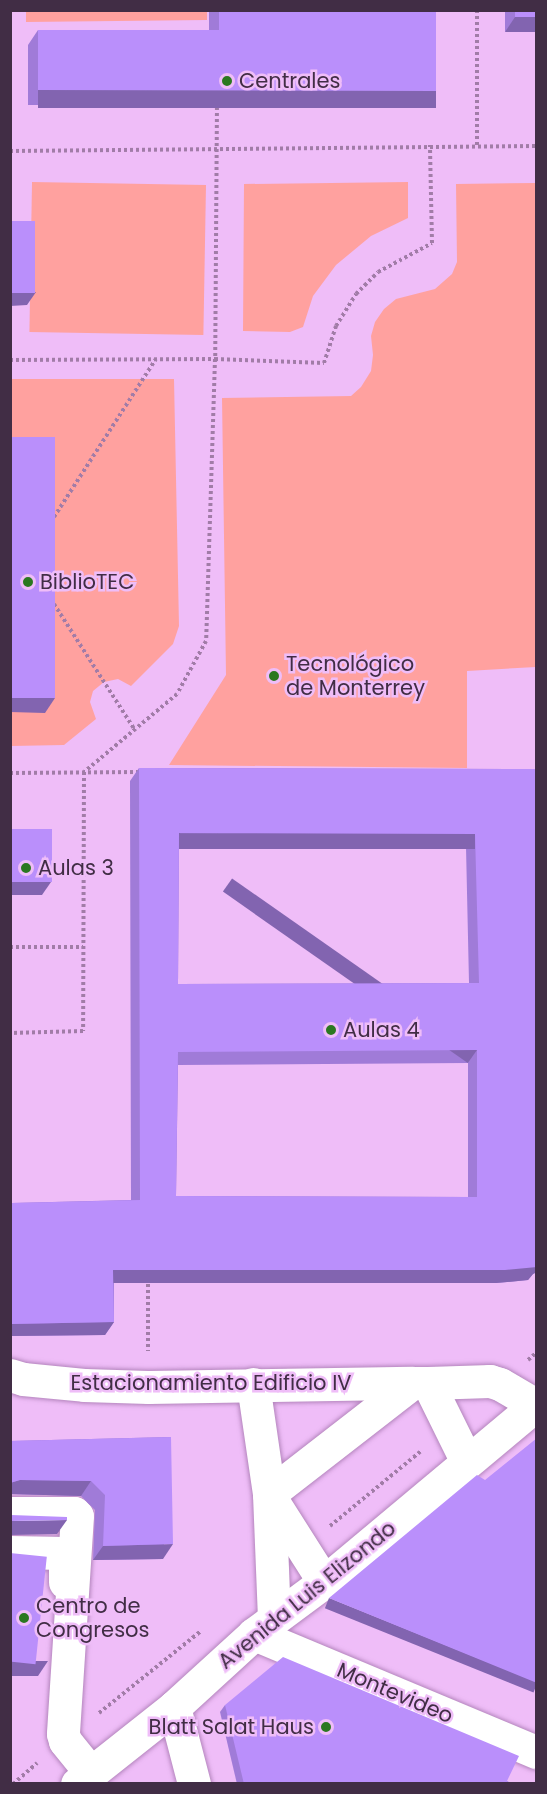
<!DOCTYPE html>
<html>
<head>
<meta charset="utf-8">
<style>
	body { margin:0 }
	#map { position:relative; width:547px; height:1794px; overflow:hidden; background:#efbdf8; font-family:Poppins,sans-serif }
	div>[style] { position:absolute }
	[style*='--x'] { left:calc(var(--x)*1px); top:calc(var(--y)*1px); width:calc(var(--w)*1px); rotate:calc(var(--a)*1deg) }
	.green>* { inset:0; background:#ffa19f; transform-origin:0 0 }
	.path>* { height:4px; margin-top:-2px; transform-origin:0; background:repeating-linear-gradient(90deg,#a17ca7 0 3px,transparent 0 6px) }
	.roads { filter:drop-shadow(0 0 2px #b485bd) drop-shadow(0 0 2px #b485bd) }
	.minor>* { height:33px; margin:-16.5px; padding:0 16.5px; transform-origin:16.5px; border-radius:16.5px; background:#fff }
	.wall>* { inset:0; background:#a07bd8 }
	.shaded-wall>* { inset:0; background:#8264b0; transform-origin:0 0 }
	.building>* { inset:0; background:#ba8ffb; transform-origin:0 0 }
	.dots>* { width:16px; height:16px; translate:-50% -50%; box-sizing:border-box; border:3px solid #efbdf8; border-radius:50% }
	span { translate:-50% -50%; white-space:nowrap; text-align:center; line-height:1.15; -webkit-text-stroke:5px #efbdf8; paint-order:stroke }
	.poi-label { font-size:21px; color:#412d45 }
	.left { translate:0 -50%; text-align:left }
	.right { translate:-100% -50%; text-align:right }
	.street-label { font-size:21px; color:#412d45 }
	.frame { position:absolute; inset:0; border:12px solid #412d45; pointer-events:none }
</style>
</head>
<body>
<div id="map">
	<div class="green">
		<i style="clip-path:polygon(26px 11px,207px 11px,207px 20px,26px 22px)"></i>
		<i style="clip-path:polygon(408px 182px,408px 218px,371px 236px,336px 265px,313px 296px,303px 327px,290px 332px,243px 331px,244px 184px)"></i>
		<i style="clip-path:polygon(536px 183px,536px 667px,467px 671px,467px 768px,169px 765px,226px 675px,222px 398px,351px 396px,361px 387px,371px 371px,373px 355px,371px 336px,375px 322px,384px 309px,396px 299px,435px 289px,452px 274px,457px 262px,456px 184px)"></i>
		<i style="left:206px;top:185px;width:150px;height:174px;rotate:91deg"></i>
		<i style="clip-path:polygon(11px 379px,174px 379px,179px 626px,173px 644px,131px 686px,118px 679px,104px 682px,93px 691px,90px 702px,96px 719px,64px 745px,11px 746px)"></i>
	</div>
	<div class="path">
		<i style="--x:477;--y:10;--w:136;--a:90"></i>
		<i style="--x:217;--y:101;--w:258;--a:90.4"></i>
		<i style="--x:215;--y:359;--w:109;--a:2.1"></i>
		<i style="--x:324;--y:363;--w:39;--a:-72"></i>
		<i style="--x:336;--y:326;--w:38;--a:-58"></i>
		<i style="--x:356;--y:294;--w:31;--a:-45"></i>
		<i style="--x:378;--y:272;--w:61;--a:-28.2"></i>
		<i style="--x:432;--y:243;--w:98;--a:-91.2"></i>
		<i style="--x:10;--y:151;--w:526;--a:-0.54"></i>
		<i style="--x:10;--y:360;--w:205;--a:-0.3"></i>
		<i style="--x:215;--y:359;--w:282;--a:91.8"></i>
		<i style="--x:206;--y:641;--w:60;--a:118.7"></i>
		<i style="--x:177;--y:694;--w:121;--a:140"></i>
		<i style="--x:84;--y:772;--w:259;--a:90.2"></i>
		<i style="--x:83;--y:1031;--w:73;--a:178.4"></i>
		<i style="--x:54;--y:517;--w:188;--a:-57.2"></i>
		<i style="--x:54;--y:604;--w:150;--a:57.3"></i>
		<i style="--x:10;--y:773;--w:129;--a:-0.4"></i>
		<i style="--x:10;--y:947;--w:73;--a:0"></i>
		<i style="--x:148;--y:1278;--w:73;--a:90"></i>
		<i style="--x:528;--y:1360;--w:11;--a:-41"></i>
		<i style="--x:330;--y:1526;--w:118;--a:-39.5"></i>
		<i style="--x:99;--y:1713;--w:131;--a:-38.8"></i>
		<i style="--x:13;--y:1784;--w:32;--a:-41"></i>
	</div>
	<div class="roads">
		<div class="minor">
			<i style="--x:10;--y:1375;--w:14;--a:17"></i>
			<i style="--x:23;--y:1379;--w:61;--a:5.6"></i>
			<i style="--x:84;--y:1385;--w:64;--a:1.8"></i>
			<i style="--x:148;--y:1387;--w:264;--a:-0.9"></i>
			<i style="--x:428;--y:1383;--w:62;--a:-1.8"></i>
			<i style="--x:490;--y:1381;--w:10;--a:17"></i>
			<i style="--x:500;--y:1384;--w:42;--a:30.3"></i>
			<i style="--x:253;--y:1384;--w:111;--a:81.7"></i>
			<i style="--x:269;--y:1494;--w:181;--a:-37.8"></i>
			<i style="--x:412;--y:1383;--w:16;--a:0"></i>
			<i style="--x:428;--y:1383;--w:88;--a:63.7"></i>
			<i style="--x:269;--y:1494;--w:125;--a:87.7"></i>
			<i style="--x:270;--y:1497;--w:101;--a:57.6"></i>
			<i style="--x:10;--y:1513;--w:64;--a:0"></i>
			<i style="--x:74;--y:1513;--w:4;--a:45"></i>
			<i style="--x:77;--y:1516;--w:218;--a:93.7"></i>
			<i style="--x:63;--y:1734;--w:7;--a:74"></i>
			<i style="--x:65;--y:1741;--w:40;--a:51"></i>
			<i style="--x:10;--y:1552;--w:55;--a:1"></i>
			<i style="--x:65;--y:1553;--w:29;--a:90"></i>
			<i style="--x:254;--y:1634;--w:306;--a:22.7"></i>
			<i style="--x:174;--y:1707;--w:80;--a:75.4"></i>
			<i style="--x:77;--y:1784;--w:124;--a:-38.4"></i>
			<i style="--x:174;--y:1707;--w:108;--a:-42.4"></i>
			<i style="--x:254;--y:1634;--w:87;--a:-36.6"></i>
			<i style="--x:324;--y:1582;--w:276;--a:-39.9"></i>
		</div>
	</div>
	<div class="wall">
		<i style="clip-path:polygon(209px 10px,436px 10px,426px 106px,28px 105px,28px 45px,38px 30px,209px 30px)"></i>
		<i style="clip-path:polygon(505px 10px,537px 10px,505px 32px)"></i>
		<i style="clip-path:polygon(evenodd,139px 768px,537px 769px,537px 1272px,533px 1274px,528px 1280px,496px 1283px,114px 1283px,114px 1322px,105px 1335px,10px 1336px,10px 1204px,12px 1203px,131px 1200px,130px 781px,139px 768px,179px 846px,466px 847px,469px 983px,178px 984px,179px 846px,139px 768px,468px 1063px,468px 1197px,176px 1196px,178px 1065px,468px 1063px)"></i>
		<i style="clip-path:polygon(171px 1437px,163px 1559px,93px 1560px,95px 1510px,81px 1496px,10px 1494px,10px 1441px)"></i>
		<i style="clip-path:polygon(225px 1705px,507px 1781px,512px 1784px,237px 1784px,220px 1712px)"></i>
	</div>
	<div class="shaded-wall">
		<i style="clip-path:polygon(515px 17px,537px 17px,537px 32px,505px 32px)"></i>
		<i style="left:38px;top:90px;width:398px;height:18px"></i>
		<i style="clip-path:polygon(36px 292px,27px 305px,10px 306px,10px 293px)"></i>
		<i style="clip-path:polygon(10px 698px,55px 698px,45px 713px,10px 712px)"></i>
		<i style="left:179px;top:833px;width:296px;height:16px"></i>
		<i style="clip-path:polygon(10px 882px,51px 882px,42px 895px,10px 895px)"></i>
		<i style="left:477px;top:1050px;width:16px;height:299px;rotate:125deg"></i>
		<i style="clip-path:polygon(537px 1264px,537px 1272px,533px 1274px,528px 1280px,496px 1283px,104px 1283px,113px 1270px)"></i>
		<i style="clip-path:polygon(114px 1322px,105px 1335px,10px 1336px,11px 1324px)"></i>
		<i style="clip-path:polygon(20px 1480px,91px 1481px,81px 1496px,10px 1494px,10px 1483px)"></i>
		<i style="clip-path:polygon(67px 1520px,57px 1534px,10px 1535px,10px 1522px,12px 1521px)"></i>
		<i style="clip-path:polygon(173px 1544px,163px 1559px,93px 1560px,103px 1546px)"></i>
		<i style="left:329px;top:1598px;width:225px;height:11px;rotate:22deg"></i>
		<i style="clip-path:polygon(10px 1661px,48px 1661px,38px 1676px,10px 1676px)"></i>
	</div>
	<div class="building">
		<i style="clip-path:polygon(219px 10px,436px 10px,436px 91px,38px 90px,38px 30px,219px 30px)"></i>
		<i style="left:515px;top:10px;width:22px;height:7px"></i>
		<i style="left:10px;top:221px;width:25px;height:72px"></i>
		<i style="left:10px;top:437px;width:45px;height:261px"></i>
		<i style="clip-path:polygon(evenodd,139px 768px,537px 769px,537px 1267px,505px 1270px,113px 1270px,114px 1322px,11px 1324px,12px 1203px,140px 1200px,139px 768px,179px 833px,475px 834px,479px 983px,178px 984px,179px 833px,139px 768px,477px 1050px,477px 1197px,176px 1196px,178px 1052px,477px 1050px)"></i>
		<i style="left:10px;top:829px;width:42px;height:53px"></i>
		<i style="clip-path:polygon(171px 1437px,173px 1544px,103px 1546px,105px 1495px,91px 1481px,20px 1480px,10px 1483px,10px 1441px)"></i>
		<i style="clip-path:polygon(537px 1438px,537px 1683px,329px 1598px,477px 1475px,485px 1480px)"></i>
		<i style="clip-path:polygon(10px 1514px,11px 1515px,67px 1517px,67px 1520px,12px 1521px,10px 1522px)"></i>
		<i style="left:10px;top:1553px;width:37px;height:108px;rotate:6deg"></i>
		<i style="clip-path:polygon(283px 1657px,519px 1756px,507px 1781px,512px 1784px,244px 1784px,225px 1705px)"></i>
	</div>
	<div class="dots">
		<i style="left:227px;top:81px;background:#2b7820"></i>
		<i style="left:28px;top:582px;background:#2b7820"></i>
		<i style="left:274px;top:676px;background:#2b7820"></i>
		<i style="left:26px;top:868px;background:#2b7820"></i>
		<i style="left:331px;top:1030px;background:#2b7820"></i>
		<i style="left:24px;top:1618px;background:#2b7820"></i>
		<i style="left:326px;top:1727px;background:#2b7820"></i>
	</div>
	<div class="poi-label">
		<span class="left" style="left:239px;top:81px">Centrales</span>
		<span class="left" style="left:40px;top:582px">BiblioTEC</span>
		<span class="left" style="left:286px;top:676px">Tecnológico<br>de Monterrey</span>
		<span class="left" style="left:38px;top:868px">Aulas 3</span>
		<span class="left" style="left:343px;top:1030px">Aulas 4</span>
		<span class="left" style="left:36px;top:1618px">Centro de<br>Congresos</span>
		<span class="right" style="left:314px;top:1727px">Blatt Salat Haus</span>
	</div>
	<div class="street-label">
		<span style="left:211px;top:1383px">Estacionamiento Edificio IV</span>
		<span style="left:307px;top:1595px;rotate:-39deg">Avenida Luis Elizondo</span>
		<span style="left:395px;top:1693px;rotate:23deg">Montevideo</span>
	</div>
	<div class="frame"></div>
</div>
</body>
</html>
